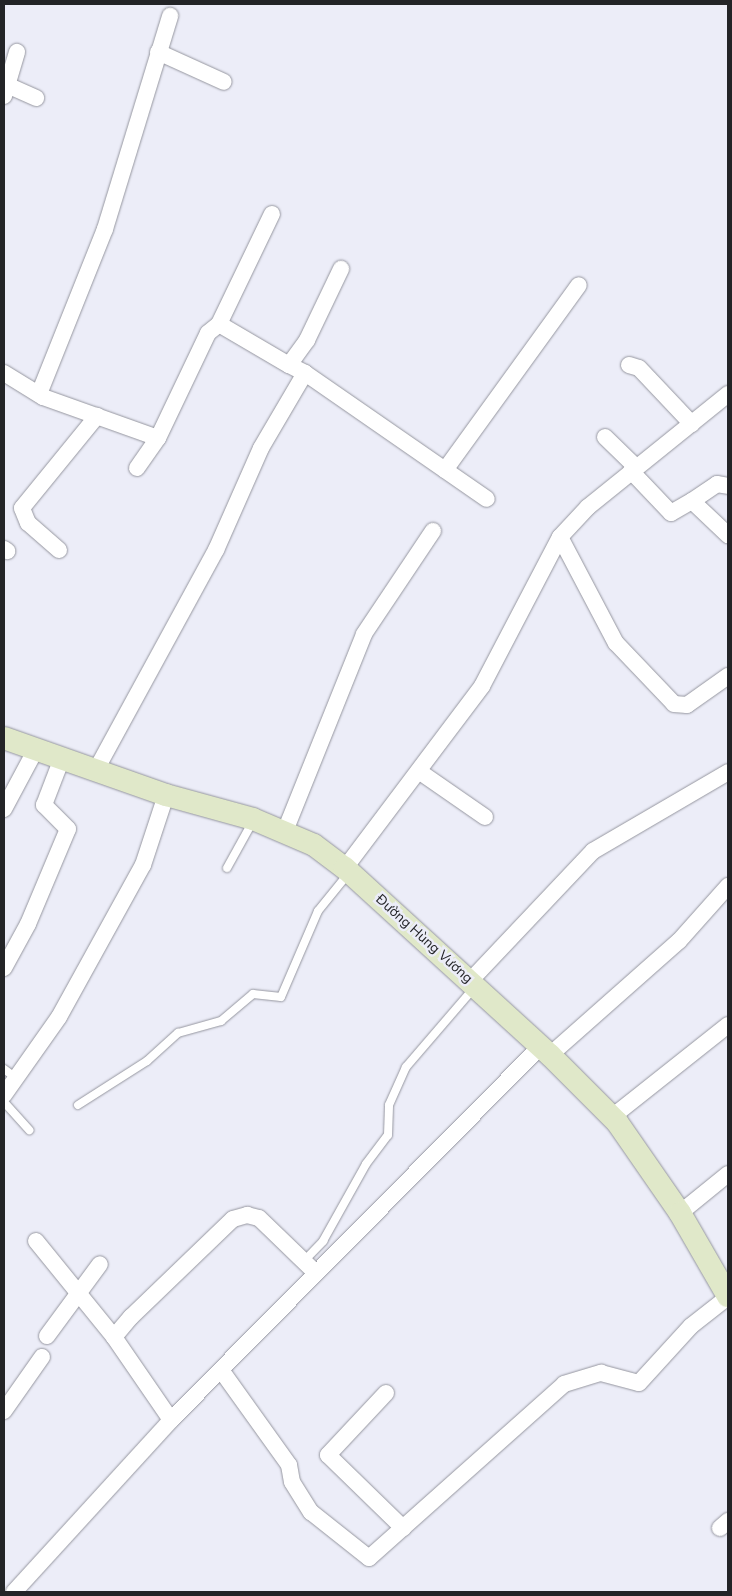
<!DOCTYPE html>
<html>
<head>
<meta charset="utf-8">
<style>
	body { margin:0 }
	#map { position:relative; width:732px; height:1596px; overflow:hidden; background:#ecedf8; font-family:"Nunito Sans",sans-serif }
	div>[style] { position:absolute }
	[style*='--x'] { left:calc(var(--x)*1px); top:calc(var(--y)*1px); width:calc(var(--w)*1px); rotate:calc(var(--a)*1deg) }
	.roads { filter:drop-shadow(0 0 1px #95969f) drop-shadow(0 0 1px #95969f) }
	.lane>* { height:8px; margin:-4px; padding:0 4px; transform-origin:4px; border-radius:4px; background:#fff }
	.street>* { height:16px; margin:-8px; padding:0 8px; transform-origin:8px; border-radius:8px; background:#fff }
	.secondary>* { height:22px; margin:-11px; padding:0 11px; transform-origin:11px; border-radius:11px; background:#e0e8c9 }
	span { translate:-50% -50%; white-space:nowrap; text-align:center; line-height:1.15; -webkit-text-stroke:5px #ecedf8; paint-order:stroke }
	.street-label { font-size:14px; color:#232427 }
	.frame { position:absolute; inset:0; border:5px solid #232427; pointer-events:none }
</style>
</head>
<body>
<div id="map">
	<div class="roads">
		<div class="lane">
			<i style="--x:227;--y:868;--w:54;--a:-61"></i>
			<i style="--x:4;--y:1069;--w:15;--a:37"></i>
			<i style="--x:4;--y:1102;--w:38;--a:48"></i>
			<i style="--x:78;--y:1105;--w:82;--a:-32.5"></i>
			<i style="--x:147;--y:1061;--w:42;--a:-42.1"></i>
			<i style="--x:178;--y:1033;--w:45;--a:-15.6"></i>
			<i style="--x:221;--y:1021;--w:42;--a:-40.2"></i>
			<i style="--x:253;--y:994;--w:28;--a:6"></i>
			<i style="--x:281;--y:997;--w:94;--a:-66.7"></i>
			<i style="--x:318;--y:911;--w:48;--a:-51"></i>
			<i style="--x:304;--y:1261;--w:28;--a:-46"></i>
			<i style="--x:323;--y:1241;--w:88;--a:-60.8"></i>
			<i style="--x:366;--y:1164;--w:36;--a:-53"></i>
			<i style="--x:388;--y:1135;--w:30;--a:-88"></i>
			<i style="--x:389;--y:1105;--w:42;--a:-65.9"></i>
			<i style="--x:406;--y:1067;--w:103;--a:-49.3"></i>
		</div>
		<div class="street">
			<i style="--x:158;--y:52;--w:72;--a:24.4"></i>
			<i style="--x:7;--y:85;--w:32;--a:24"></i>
			<i style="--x:4;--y:96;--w:46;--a:-73.5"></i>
			<i style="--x:219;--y:324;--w:122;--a:-64.3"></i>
			<i style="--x:219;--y:324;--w:81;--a:30.4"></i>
			<i style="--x:629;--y:365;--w:10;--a:17"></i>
			<i style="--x:639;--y:368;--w:77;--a:46.6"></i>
			<i style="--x:4;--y:373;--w:46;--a:31.6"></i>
			<i style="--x:43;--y:397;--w:122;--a:19.6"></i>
			<i style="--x:305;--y:373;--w:221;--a:34.7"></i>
			<i style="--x:39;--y:394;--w:178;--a:-68.2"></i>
			<i style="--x:105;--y:229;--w:223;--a:-73"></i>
			<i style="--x:605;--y:437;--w:43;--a:44.1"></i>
			<i style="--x:137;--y:468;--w:37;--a:-55"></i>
			<i style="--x:158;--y:438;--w:116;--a:-64.5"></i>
			<i style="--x:208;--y:333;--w:14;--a:-39"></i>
			<i style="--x:445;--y:470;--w:228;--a:-54.1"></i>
			<i style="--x:631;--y:471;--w:58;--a:46.4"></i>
			<i style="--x:671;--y:513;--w:24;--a:-30"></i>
			<i style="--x:692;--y:501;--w:50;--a:43.4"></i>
			<i style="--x:692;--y:501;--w:30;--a:-34"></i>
			<i style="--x:717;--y:484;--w:11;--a:10"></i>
			<i style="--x:560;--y:537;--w:120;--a:62.2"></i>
			<i style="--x:616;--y:643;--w:84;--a:46.4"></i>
			<i style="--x:674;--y:704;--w:13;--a:4"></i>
			<i style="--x:687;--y:705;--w:50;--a:-35.3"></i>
			<i style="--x:4;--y:549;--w:4;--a:34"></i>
			<i style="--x:59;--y:550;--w:41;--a:-138.9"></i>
			<i style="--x:28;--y:523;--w:16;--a:-112"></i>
			<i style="--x:22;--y:508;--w:119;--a:-50.8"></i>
			<i style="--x:96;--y:770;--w:251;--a:-61.4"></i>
			<i style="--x:216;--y:550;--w:111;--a:-66.2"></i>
			<i style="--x:261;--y:448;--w:87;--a:-59.6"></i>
			<i style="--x:305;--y:373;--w:18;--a:-153"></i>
			<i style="--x:289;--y:365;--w:31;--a:-54"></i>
			<i style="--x:307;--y:340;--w:79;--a:-64.4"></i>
			<i style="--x:420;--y:772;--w:79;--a:34.7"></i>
			<i style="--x:4;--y:809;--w:68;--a:-61.9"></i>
			<i style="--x:285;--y:831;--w:212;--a:-68.1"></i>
			<i style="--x:364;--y:634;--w:124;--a:-56.2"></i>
			<i style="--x:345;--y:868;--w:228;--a:-53"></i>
			<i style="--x:482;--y:686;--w:168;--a:-62.4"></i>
			<i style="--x:560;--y:537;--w:41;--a:-47"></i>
			<i style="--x:588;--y:507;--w:180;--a:-38.9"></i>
			<i style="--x:4;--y:968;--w:50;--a:-61.4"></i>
			<i style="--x:28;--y:924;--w:103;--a:-67.2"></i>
			<i style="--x:68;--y:829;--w:34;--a:-135"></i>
			<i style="--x:44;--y:805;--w:50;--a:-69"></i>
			<i style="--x:470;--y:981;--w:179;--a:-46.6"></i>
			<i style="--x:593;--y:851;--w:156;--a:-30.3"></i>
			<i style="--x:550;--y:1055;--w:172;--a:-41.5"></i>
			<i style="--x:679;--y:941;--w:74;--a:-48.3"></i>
			<i style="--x:4;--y:1095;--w:95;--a:-54.8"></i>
			<i style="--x:59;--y:1017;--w:174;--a:-61.1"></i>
			<i style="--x:143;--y:865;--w:74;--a:-71.8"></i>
			<i style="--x:612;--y:1117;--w:148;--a:-38.4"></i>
			<i style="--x:680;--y:1213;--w:62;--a:-39.1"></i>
			<i style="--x:36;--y:1241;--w:124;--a:50.9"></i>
			<i style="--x:47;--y:1336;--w:89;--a:-53.6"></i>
			<i style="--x:221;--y:1370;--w:117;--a:54.4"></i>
			<i style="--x:289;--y:1465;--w:17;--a:80"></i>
			<i style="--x:292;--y:1482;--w:36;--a:58"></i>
			<i style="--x:311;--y:1512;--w:74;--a:38.4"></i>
			<i style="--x:369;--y:1558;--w:261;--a:-41.7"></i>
			<i style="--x:564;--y:1384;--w:39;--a:-17"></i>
			<i style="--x:601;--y:1373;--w:39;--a:15"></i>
			<i style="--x:639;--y:1383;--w:77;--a:-47.6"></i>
			<i style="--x:691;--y:1326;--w:47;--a:-38.1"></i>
			<i style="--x:386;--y:1393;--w:85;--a:133.1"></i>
			<i style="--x:328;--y:1455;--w:105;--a:44.2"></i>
			<i style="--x:4;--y:1411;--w:66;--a:-54.9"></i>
			<i style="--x:171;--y:1420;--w:101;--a:-124.5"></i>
			<i style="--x:114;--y:1337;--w:26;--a:-50"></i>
			<i style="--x:131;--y:1317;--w:141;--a:-43.9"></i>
			<i style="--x:233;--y:1219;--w:15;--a:-16"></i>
			<i style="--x:247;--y:1215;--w:12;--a:14"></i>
			<i style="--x:259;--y:1218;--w:79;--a:44"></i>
			<i style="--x:720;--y:1528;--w:11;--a:-41"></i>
			<i style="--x:14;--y:1592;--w:233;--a:-47.6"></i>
			<i style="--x:171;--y:1420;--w:526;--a:-45.31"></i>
		</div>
		<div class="secondary">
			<i style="--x:4;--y:738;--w:172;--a:19.4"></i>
			<i style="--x:166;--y:795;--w:90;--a:15.4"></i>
			<i style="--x:253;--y:819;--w:66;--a:23.1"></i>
			<i style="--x:314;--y:845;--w:39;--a:37"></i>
			<i style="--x:345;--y:868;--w:277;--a:42.4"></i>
			<i style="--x:550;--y:1055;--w:95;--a:45"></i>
			<i style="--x:617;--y:1122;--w:111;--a:55.3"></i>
			<i style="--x:680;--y:1213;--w:96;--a:60"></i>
		</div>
	</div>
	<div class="street-label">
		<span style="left:424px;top:939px;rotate:42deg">Đường Hùng Vương</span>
	</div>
	<div class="frame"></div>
</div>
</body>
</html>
